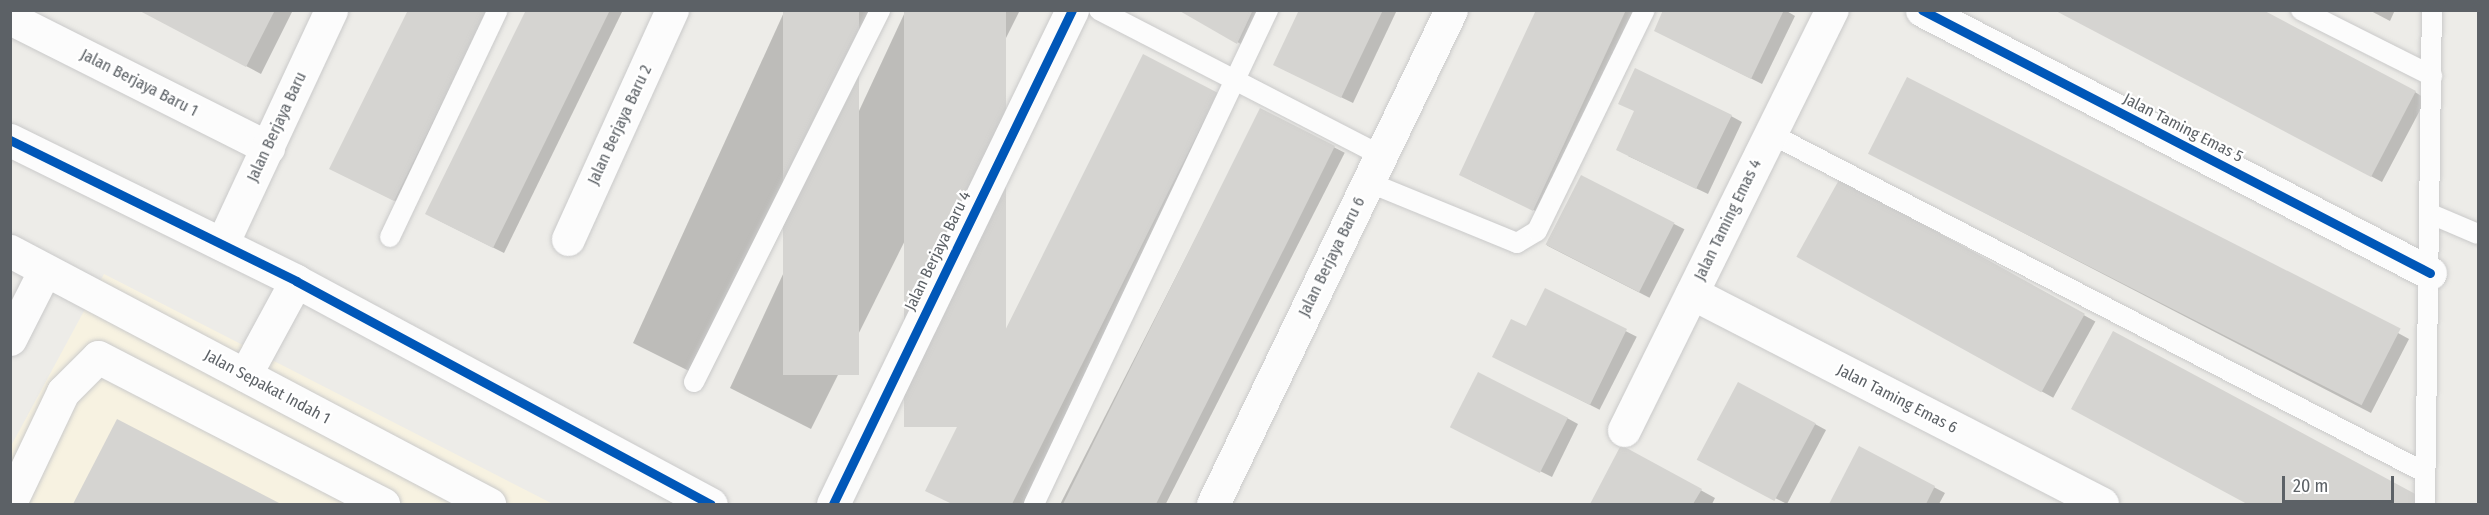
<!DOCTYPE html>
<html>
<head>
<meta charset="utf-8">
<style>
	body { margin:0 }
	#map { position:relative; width:2489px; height:515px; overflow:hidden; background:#edece8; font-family:"Fira Sans Condensed",sans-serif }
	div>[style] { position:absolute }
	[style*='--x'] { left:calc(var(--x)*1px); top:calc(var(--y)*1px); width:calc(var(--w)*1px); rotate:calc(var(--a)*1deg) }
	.commercial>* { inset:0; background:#f7f2e1 }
	.shadow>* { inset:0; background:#0003; transform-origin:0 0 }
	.building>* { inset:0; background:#d5d4d1; transform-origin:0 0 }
	.roads { filter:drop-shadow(0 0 2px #cacaca) drop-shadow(0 0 2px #cacaca) }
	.lane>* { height:20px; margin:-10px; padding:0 10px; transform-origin:10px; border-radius:10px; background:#fcfcfc }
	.street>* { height:33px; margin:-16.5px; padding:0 16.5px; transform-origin:16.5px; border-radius:16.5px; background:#fcfcfc }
	.cycleway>* { height:9px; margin:-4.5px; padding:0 4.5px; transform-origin:4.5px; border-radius:4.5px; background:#0057b8 }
	span { translate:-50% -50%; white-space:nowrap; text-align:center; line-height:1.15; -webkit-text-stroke:4.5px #fff; paint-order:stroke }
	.street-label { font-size:16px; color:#5c6166 }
	.frame { position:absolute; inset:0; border:12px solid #5c6166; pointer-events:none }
	.scale { position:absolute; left:2282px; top:476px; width:112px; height:27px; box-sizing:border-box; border:3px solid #5c6166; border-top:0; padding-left:8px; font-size:18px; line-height:21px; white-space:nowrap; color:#5c6166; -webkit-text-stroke:4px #fff; paint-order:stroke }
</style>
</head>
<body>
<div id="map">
	<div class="commercial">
		<i style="clip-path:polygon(104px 274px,553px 504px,11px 504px,11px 446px)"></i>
	</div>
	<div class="shadow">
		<i style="clip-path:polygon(140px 10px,293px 10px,261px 74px)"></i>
		<i style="clip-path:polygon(502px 10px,405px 206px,342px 174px)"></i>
		<i style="clip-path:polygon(527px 10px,623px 10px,504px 253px,438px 220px)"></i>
		<i style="clip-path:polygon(785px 10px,873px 10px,693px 373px,633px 343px)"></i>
		<i style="clip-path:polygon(906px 10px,1020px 10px,811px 429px,730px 388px)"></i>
		<i style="clip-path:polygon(1180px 10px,1268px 10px,1248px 48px)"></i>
		<i style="clip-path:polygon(1300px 10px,1397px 10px,1353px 103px,1285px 70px)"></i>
		<i style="clip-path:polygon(1537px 10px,1640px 10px,1544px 215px,1472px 181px)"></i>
		<i style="clip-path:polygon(1665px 10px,1785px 10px,1795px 16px,1762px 84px,1666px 36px)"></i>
		<i style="clip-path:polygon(2057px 10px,2415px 92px,2426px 99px,2382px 182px)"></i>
		<i style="clip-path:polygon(2369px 10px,2395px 10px,2390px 21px)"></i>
		<i style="clip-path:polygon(1143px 56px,1228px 100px,1026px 504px,954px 504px,938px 496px)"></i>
		<i style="left:1261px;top:110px;width:94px;height:441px;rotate:27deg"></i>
		<i style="clip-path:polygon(1635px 112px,1731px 116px,1742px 122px,1708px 194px,1628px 156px)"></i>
		<i style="clip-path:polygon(1881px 159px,2398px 333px,2409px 339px,2371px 413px)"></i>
		<i style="left:1582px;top:177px;width:115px;height:77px;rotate:27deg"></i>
		<i style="left:1840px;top:180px;width:292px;height:87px;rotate:29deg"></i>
		<i style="left:1545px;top:290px;width:103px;height:82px;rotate:27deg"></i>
		<i style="clip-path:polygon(2084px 415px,2428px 504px,2250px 504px)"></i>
		<i style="clip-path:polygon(1567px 418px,1578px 424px,1552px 477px,1463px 433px)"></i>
		<i style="clip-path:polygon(118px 421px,277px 504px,74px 504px)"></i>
		<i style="clip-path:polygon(1815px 424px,1826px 430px,1787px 504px,1710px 465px)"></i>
		<i style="clip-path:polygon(1622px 447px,1715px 498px,1712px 504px,1591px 504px)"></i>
		<i style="clip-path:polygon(1860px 448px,1945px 493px,1939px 504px,1830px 504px)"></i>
	</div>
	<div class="building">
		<i style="clip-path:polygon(138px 10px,275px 10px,246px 67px)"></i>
		<i style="clip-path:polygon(408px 10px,488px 10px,394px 201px,329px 169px)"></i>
		<i style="clip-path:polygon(526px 10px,610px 10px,493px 248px,425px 214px)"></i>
		<i style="left:783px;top:10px;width:76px;height:365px"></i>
		<i style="left:904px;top:10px;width:102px;height:417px"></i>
		<i style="clip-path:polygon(1178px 10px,1253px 10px,1237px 44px)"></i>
		<i style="clip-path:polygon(1299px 10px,1383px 10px,1341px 98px,1273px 65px)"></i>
		<i style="clip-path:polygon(1536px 10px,1626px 10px,1533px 211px,1459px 175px)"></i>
		<i style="clip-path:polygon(1663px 10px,1784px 10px,1751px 79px,1654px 31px)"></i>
		<i style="clip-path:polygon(2054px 10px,2263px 10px,2416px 91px,2371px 177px)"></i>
		<i style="clip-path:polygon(1143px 54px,1218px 93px,1012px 504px,952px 504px,925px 491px)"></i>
		<i style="clip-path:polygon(1635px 68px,1732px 115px,1696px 189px,1616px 150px,1634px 111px,1618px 104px)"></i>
		<i style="left:1907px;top:77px;width:554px;height:86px;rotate:27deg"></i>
		<i style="clip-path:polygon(1260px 108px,1335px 146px,1289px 239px,1156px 504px,1063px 504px)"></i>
		<i style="left:1581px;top:175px;width:105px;height:78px;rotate:27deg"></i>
		<i style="left:1840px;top:178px;width:280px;height:90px;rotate:29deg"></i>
		<i style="clip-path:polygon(1545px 288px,1627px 329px,1590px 405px,1492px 357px,1511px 319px,1526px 326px)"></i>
		<i style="clip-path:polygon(2113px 331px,2419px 496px,2414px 504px,2247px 504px,2071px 409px)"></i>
		<i style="left:1478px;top:372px;width:101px;height:62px;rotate:27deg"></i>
		<i style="left:1738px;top:382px;width:88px;height:88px;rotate:28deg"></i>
		<i style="clip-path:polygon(117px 419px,281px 504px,73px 504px)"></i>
		<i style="clip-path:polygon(1621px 445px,1702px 489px,1693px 504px,1590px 504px)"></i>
		<i style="clip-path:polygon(1859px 446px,1935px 486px,1926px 504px,1829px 504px)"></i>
	</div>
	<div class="roads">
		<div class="lane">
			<i style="--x:1099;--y:10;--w:316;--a:27.3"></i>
			<i style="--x:2301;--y:10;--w:147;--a:26.7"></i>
			<i style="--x:1771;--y:134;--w:735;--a:27.37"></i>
			<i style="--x:1368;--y:182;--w:161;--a:22.3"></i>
			<i style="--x:1517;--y:243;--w:23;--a:-31"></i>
			<i style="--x:1537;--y:231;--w:246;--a:-64"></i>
			<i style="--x:2431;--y:214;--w:51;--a:23.1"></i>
			<i style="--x:390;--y:237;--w:251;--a:-64.6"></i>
			<i style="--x:694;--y:382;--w:416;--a:-63.4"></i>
			<i style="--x:1034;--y:504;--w:547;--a:-64.65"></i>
			<i style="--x:2425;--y:504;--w:494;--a:-89.2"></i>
		</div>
		<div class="street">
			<i style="--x:1922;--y:10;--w:572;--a:27.37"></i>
			<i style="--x:10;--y:18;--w:289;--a:26.7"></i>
			<i style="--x:10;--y:140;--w:319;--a:26.2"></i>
			<i style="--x:296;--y:281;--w:471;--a:28.3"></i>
			<i style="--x:568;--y:239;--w:252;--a:-65.6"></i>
			<i style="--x:222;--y:244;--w:258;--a:-65"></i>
			<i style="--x:10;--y:251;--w:542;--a:27.84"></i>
			<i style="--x:1692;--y:293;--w:461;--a:27.2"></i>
			<i style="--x:10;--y:339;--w:77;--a:-63.1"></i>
			<i style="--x:245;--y:375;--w:107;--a:-61.5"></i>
			<i style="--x:1624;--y:430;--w:469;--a:-63.7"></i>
			<i style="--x:10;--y:503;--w:123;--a:-64.5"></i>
			<i style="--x:63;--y:392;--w:49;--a:-45"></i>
			<i style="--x:98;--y:357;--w:321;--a:27.3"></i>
			<i style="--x:833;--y:504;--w:549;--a:-64.18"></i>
			<i style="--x:1213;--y:504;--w:548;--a:-64.28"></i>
		</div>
	</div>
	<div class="cycleway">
		<i style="--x:1922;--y:10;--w:572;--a:27.37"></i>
		<i style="--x:10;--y:140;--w:319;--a:26.2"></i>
		<i style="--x:296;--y:281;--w:471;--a:28.3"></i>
		<i style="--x:833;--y:504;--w:549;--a:-64.18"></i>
	</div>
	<div class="street-label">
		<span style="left:139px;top:83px;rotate:27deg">Jalan Berjaya Baru 1</span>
		<span style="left:620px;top:125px;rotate:-65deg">Jalan Berjaya Baru 2</span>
		<span style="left:277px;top:127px;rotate:-65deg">Jalan Berjaya Baru</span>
		<span style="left:2183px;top:128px;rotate:27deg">Jalan Taming Emas 5</span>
		<span style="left:1728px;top:220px;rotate:-64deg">Jalan Taming Emas 4</span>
		<span style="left:938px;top:251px;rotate:-64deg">Jalan Berjaya Baru 4</span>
		<span style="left:1332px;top:257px;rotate:-64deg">Jalan Berjaya Baru 6</span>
		<span style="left:267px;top:387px;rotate:28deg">Jalan Sepakat Indah 1</span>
		<span style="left:1897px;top:399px;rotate:27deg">Jalan Taming Emas 6</span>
	</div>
	<div class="frame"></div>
	<div class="scale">20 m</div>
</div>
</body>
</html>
